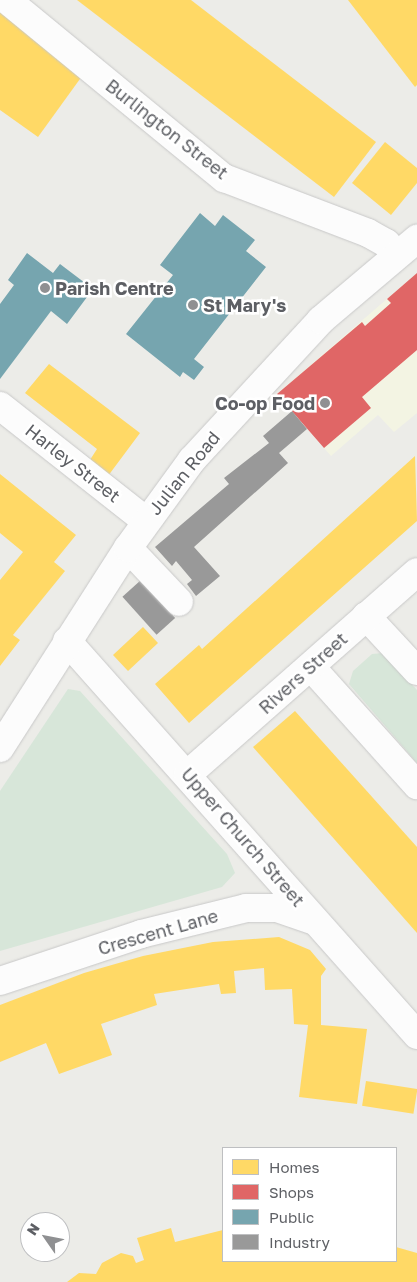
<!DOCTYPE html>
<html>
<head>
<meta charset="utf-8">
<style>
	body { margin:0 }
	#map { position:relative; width:417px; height:1282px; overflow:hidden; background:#ecece8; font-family:"Golos Text",sans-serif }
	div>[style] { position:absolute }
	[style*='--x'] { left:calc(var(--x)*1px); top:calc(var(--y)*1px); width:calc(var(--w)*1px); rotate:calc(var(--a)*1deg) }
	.commercial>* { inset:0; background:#f3f4e3 }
	.green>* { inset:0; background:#d7e6d9 }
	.homes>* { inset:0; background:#ffd966; transform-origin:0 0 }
	.shops>* { inset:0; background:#e06666 }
	.public>* { inset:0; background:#76a5af }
	.industry>* { inset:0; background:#999; transform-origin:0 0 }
	.roads { filter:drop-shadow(0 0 1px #c8c8c8) drop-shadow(0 0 1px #c8c8c8) }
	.minor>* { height:28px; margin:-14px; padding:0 14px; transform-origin:14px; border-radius:14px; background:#fcfcfc }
	.dots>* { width:14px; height:14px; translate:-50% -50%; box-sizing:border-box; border:2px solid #fff; border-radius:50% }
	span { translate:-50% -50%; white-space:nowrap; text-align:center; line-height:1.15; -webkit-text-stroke:5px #fff; paint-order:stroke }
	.street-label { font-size:18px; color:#5d5f64 }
	.poi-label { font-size:18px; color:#5d5f64; font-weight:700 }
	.left { translate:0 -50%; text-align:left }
	.right { translate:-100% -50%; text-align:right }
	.legend { position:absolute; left:222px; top:1147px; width:175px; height:115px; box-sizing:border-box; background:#fff; border:1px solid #bebfc1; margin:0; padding:6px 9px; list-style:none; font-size:15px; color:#5d5f64 }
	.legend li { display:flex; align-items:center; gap:10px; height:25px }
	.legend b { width:25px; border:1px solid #bebfc1 }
	.north { position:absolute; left:20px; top:1212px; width:50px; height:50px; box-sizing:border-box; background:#fff; border:1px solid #bebfc1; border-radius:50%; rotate:303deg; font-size:14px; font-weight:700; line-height:20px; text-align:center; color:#5d5f64 }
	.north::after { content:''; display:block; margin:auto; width:18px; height:22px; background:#8f9092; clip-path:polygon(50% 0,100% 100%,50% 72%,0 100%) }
</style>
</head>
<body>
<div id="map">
	<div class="commercial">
		<i style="clip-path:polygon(417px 273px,417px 413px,394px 432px,378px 415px,331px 456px,277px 394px)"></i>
	</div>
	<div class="green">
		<i style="clip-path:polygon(383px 653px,417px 690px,417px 763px,349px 684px,353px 671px,372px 654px)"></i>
		<i style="clip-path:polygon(68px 689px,80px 691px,227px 854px,235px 873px,222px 887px,0 951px,0 791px)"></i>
	</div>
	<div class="homes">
		<i style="clip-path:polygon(77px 0,191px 0,376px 142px,334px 197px)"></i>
		<i style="clip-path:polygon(348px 0,417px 0,417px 85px,415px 87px)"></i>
		<i style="clip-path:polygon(0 10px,85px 72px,38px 137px,0 110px)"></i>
		<i style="clip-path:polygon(385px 142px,417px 168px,417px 183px,391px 215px,352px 183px)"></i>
		<i style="clip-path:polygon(49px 364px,140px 433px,105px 480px,88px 463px,97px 449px,25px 393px)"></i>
		<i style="clip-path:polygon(415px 456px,417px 521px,189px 723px,155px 684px,199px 645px,202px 649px)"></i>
		<i style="clip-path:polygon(0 474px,76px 535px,54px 562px,65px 571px,13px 635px,20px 640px,0 666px,0 580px,23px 552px,0 533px)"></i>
		<i style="left:143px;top:627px;width:22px;height:41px;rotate:47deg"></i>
		<i style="clip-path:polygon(295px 711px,417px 847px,417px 933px,253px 747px)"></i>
		<i style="clip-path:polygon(279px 937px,310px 950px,326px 969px,321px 976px,321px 1025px,367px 1029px,357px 1104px,299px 1097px,308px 1025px,294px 1024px,292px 989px,265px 990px,264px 968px,234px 971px,236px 993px,221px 994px,219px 984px,154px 994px,157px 1005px,101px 1024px,112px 1055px,59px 1074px,46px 1043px,0 1062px,0 1005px,84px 973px,143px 956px,213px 942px)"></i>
		<i style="left:366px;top:1081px;width:52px;height:25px;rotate:9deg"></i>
		<i style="clip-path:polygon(171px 1228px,175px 1242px,223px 1230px,223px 1261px,396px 1261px,396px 1247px,417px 1253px,417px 1282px,67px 1282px,79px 1273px,96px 1274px,102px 1263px,121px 1253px,133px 1256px,136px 1263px,144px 1260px,137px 1238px)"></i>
	</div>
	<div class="shops">
		<i style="clip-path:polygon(417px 273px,417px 350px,362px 397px,371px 408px,324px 448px,277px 394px,362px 322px,365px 326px,391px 303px,387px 299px)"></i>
	</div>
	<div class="public">
		<i style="clip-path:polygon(200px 213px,215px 226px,223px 215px,255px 240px,246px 251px,266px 267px,194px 359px,204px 367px,194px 380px,183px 372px,180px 377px,126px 334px,173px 275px,160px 265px)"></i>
		<i style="clip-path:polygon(27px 253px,53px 273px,60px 264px,93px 289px,67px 324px,51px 311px,0 379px,0 304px,14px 285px,8px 280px)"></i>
	</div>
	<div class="industry">
		<i style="clip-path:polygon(292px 411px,307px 429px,279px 453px,288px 463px,194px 547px,220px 576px,196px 596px,187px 584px,192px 580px,176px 561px,172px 566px,155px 547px,229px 484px,224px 478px,269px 443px,263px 436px)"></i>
		<i style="left:141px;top:580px;width:51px;height:25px;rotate:48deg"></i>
	</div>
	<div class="roads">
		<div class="minor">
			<i style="--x:7;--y:0;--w:281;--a:39.4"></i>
			<i style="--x:224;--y:178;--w:154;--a:20.9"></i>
			<i style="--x:368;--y:233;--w:21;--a:29"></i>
			<i style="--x:386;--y:243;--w:16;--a:45"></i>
			<i style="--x:0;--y:406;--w:186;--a:38.2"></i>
			<i style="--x:128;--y:548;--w:74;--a:46.6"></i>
			<i style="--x:366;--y:616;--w:75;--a:47.2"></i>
			<i style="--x:67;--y:641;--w:527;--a:48.38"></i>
			<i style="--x:311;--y:667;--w:159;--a:48.1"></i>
			<i style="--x:0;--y:748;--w:237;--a:-57.4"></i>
			<i style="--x:128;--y:548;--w:109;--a:-54"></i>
			<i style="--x:192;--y:460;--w:190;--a:-47.3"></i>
			<i style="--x:321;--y:320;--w:126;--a:-40.2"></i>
			<i style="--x:188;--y:774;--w:305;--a:-41.4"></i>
			<i style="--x:0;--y:981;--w:149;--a:-18.4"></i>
			<i style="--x:141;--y:934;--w:108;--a:-13.9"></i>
			<i style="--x:246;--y:908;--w:31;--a:0"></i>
			<i style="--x:277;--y:908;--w:40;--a:18.9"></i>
		</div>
	</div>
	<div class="dots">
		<i style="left:45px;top:288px;background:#8f9092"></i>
		<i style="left:193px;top:305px;background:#8f9092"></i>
		<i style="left:325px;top:403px;background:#8f9092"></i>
	</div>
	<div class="street-label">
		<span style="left:167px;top:129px;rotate:38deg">Burlington Street</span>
		<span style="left:73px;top:463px;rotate:38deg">Harley Street</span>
		<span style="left:184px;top:473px;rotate:-51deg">Julian Road</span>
		<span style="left:303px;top:673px;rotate:-42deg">Rivers Street</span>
		<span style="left:243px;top:837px;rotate:49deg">Upper Church Street</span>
		<span style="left:158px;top:932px;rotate:-16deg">Crescent Lane</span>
	</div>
	<div class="poi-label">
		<span class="left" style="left:55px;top:288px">Parish Centre</span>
		<span class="left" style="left:203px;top:305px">St Mary's</span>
		<span class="right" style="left:315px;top:403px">Co-op Food</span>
	</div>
	<ul class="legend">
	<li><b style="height:14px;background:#ffd966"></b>Homes</li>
	<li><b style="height:14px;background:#e06666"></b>Shops</li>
	<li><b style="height:14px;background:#76a5af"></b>Public</li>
	<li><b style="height:14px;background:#999"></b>Industry</li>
	</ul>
	<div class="north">N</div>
</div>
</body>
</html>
